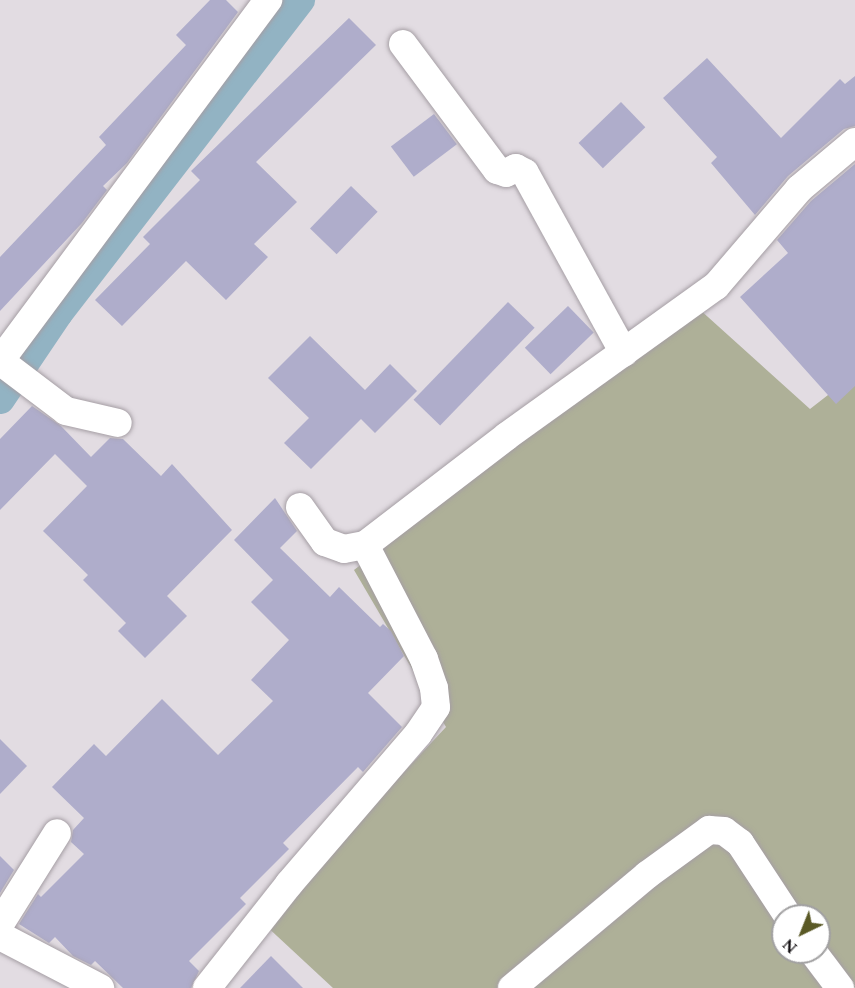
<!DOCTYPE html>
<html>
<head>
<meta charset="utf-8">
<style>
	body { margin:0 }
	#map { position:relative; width:855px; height:988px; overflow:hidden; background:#e2dce2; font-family:Spectral,serif }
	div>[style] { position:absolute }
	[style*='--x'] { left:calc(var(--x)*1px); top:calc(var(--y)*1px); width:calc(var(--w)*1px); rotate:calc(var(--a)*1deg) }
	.green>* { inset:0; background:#aeb098 }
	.canal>* { height:30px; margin:-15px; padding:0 15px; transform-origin:15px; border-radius:15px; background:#92b3c3 }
	.building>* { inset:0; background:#afadcb; transform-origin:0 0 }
	.roads { filter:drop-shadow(0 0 2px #a59ea4) drop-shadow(0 0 2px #a59ea4) }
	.street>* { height:28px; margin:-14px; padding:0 14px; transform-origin:14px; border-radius:14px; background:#fff }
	span { translate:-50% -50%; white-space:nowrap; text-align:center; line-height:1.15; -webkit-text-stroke:4.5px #fff; paint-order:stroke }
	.north { position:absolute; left:771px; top:904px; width:60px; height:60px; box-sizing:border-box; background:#fff; border:2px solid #a1a0a1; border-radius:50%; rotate:223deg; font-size:16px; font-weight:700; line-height:24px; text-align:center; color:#141113 }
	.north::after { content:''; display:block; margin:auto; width:21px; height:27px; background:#5a5926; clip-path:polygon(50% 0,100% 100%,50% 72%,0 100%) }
</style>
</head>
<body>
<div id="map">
	<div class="green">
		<i style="clip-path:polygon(evenodd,698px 308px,810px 409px,855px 374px,855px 988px,333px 988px,263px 923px,446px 727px,354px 570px,698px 308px,783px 916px,819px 916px,819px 952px,783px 952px,783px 916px)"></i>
	</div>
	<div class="canal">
		<i style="--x:0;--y:399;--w:104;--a:-56"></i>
		<i style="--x:58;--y:313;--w:396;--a:-52.3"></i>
	</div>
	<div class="building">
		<i style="clip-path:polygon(210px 0,226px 0,238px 12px,127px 163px,103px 186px,107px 190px,82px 223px,0 311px,0 257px,106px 145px,99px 137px,186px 45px,176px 35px)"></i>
		<i style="clip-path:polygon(349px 18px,376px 45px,256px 162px,297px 202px,254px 244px,268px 257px,226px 300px,186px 261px,122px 326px,95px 300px,150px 244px,143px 237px,200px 180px,191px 171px)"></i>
		<i style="clip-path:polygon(707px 58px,781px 138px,840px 79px,845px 84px,855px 76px,855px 126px,844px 129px,788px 176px,755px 215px,711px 163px,717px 157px,663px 98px)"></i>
		<i style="left:621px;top:102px;width:35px;height:59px;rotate:46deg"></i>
		<i style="left:434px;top:114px;width:38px;height:54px;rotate:53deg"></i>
		<i style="clip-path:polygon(855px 164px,855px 386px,836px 404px,740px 297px,788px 253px,777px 240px,811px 201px)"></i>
		<i style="left:351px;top:186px;width:37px;height:59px;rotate:44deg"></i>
		<i style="left:508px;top:302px;width:37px;height:136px;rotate:44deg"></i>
		<i style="left:568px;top:306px;width:37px;height:60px;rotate:46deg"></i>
		<i style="clip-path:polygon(310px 336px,365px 390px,390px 364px,417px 391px,375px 433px,361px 419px,311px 469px,284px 443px,309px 418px,268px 378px)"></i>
		<i style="clip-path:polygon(32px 406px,61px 426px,91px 457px,110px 438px,123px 439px,161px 476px,172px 464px,232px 530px,167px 596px,187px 616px,145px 658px,118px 631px,126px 623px,83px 580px,88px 575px,43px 531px,87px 486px,55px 454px,0 510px,0 439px)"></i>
		<i style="clip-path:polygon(275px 498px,297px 531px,280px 548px,330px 597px,339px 587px,380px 627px,383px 624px,391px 631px,404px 656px,368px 693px,402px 727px,363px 772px,358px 767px,283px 843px,289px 849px,240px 898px,246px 904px,189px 961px,199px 971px,191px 988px,123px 988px,95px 961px,91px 965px,73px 956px,55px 937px,49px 943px,19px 924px,38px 894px,41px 897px,84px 854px,71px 842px,73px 830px,84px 818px,52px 787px,94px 744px,106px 756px,162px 699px,218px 755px,273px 701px,251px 680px,289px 640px,251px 602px,273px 580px,234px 540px)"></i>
		<i style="clip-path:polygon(0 739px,27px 766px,0 794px)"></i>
		<i style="clip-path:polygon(0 856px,14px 870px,0 893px)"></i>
		<i style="clip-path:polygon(271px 956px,303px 988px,240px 988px)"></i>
	</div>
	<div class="roads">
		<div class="street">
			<i style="--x:403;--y:44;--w:157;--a:53.3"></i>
			<i style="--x:497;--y:170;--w:9;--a:18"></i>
			<i style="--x:506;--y:173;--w:11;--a:-27"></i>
			<i style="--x:516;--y:168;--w:10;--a:29"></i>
			<i style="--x:525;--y:173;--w:205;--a:61.2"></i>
			<i style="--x:0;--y:361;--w:450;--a:-53.4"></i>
			<i style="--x:0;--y:361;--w:83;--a:37.1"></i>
			<i style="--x:66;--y:411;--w:53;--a:13"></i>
			<i style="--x:300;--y:507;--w:43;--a:54.5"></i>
			<i style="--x:325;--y:542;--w:20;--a:20"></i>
			<i style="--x:344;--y:549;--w:21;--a:-11"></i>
			<i style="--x:365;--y:545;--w:179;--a:-37.5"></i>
			<i style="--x:507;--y:436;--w:257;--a:-35.7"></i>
			<i style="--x:716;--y:286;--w:128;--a:-49.4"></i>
			<i style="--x:799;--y:189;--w:73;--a:-40"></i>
			<i style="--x:0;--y:924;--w:107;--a:-57.9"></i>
			<i style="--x:0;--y:936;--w:113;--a:27.5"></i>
			<i style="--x:813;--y:952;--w:45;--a:53.1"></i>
			<i style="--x:207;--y:988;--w:132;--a:-51.7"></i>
			<i style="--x:289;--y:884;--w:198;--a:-49.3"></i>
			<i style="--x:418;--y:734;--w:32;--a:-56"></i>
			<i style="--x:436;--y:707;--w:19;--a:-96"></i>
			<i style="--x:434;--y:688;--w:31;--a:-109"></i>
			<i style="--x:424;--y:659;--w:128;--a:-117.4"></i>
			<i style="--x:512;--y:988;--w:176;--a:-39.9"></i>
			<i style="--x:647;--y:875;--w:77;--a:-36"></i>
			<i style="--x:709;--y:830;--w:15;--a:4"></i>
			<i style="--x:724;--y:831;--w:20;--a:37"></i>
			<i style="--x:740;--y:843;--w:87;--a:56.7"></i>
		</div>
	</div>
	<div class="north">N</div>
</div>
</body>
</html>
